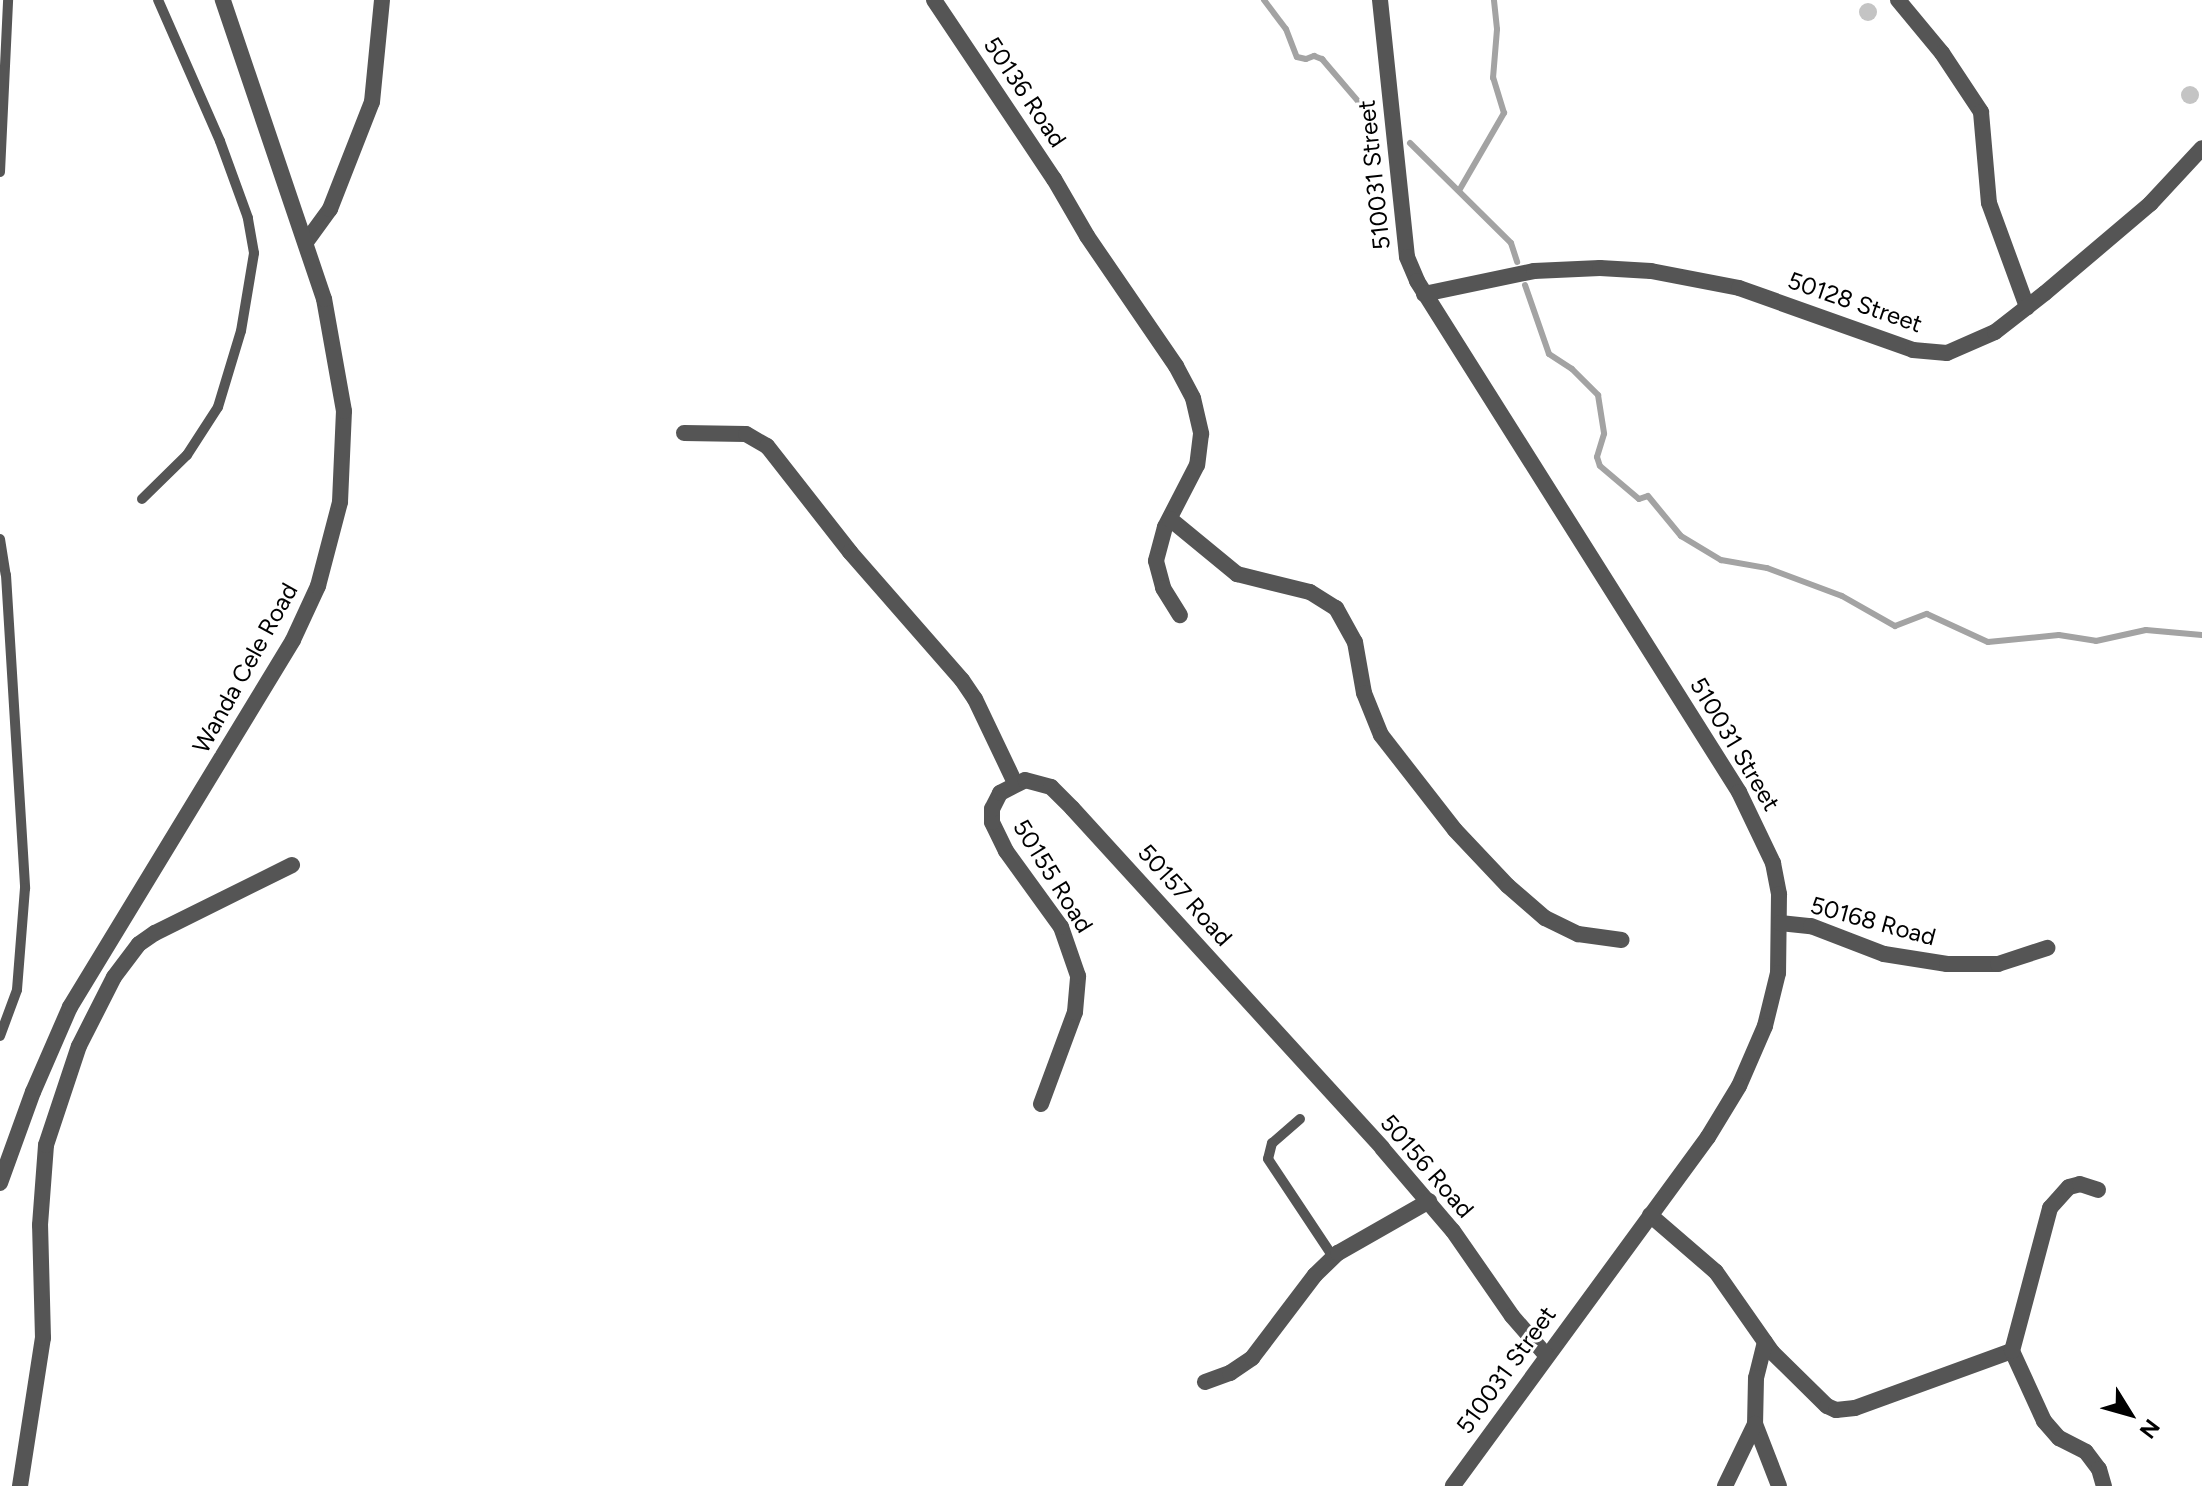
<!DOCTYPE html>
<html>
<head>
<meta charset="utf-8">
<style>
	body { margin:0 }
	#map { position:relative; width:2202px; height:1486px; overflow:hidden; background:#fff; font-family:Figtree,sans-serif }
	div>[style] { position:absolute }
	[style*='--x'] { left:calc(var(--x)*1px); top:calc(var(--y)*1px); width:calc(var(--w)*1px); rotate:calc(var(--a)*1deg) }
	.stream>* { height:6px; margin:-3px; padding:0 3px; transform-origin:3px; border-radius:3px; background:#a3a3a3 }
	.building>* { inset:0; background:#c4c4c4 }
	.round { border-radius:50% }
	.service>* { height:10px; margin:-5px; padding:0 5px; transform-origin:5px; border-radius:5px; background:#555 }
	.minor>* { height:16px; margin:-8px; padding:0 8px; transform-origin:8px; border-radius:8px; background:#555 }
	.tertiary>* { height:16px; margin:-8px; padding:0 8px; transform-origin:8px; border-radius:8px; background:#555 }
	span { translate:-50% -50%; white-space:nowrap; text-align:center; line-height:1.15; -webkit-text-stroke:6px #fff; paint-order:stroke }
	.street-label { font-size:24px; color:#000 }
	.north { position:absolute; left:2090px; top:1374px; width:80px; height:80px; -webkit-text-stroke:6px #fff; paint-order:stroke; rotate:127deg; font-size:22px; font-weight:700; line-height:32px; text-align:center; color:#000 }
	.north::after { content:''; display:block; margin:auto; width:28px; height:36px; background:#000; clip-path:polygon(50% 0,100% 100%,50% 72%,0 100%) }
</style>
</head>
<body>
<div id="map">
	<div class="stream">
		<i style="--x:1264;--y:0;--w:36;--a:53"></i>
		<i style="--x:1286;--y:29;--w:30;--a:69"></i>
		<i style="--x:1297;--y:57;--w:9;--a:13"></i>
		<i style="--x:1306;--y:59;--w:9;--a:-21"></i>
		<i style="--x:1314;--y:56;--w:9;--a:21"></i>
		<i style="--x:1322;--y:59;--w:63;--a:49.5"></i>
		<i style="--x:1410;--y:143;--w:142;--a:44.7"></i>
		<i style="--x:1511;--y:243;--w:20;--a:72"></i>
		<i style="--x:1460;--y:189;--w:88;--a:-59.9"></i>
		<i style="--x:1504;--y:113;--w:37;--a:-107"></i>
		<i style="--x:1493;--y:78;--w:49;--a:-85.3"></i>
		<i style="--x:1497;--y:29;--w:29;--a:-96"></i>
		<i style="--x:1525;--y:285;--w:73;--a:70.8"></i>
		<i style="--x:1549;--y:354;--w:27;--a:33"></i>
		<i style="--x:1572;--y:369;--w:37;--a:45"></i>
		<i style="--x:1598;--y:395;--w:39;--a:81"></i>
		<i style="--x:1604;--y:434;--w:24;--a:107"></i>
		<i style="--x:1597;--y:457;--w:9;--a:72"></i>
		<i style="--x:1600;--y:466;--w:51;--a:40.2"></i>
		<i style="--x:1639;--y:499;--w:9;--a:-18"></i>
		<i style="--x:1648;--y:496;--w:52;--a:50.5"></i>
		<i style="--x:1681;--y:536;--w:47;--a:31"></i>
		<i style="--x:1721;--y:560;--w:47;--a:9.9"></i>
		<i style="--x:1767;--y:568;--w:80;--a:20.5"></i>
		<i style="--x:1842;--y:596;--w:61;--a:29.5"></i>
		<i style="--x:1895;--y:626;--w:34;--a:-21"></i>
		<i style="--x:1927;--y:614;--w:67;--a:24.7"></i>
		<i style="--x:1988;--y:642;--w:71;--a:-5.6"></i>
		<i style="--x:2059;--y:635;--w:37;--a:9"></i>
		<i style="--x:2096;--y:641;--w:51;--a:-12.4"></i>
		<i style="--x:2146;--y:630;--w:56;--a:5.1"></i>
	</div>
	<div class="building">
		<i class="round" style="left:1859px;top:3px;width:18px;height:18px"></i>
		<i class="round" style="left:2181px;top:86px;width:18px;height:18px"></i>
	</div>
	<div class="service">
		<i style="--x:0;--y:172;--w:172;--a:-87.3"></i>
		<i style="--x:142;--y:499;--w:63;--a:-44.4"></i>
		<i style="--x:187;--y:455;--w:57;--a:-57.1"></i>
		<i style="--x:218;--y:407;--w:79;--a:-73.2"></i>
		<i style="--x:241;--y:331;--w:79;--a:-80.5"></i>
		<i style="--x:254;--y:253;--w:36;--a:-100"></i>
		<i style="--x:248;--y:218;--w:82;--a:-110"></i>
		<i style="--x:220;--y:141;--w:154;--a:-113.7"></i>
		<i style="--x:0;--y:539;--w:36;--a:81"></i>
		<i style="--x:6;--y:575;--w:314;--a:86.5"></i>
		<i style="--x:25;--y:888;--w:102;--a:94.5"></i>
		<i style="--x:17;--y:990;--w:49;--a:110.3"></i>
		<i style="--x:1300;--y:1119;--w:37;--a:139"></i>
		<i style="--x:1272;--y:1143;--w:16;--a:104"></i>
		<i style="--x:1268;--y:1159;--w:118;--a:56.4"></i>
	</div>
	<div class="minor">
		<i style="--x:934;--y:0;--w:216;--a:56.2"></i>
		<i style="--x:1054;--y:179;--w:66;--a:59.9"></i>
		<i style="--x:1087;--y:236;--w:158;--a:55.6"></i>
		<i style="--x:1176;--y:366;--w:36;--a:62"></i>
		<i style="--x:1193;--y:398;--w:37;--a:77"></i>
		<i style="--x:1201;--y:434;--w:31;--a:97"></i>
		<i style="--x:1197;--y:465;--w:70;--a:117.3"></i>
		<i style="--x:1165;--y:527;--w:35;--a:105"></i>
		<i style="--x:1156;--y:561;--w:28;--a:75"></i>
		<i style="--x:1163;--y:588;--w:32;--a:58"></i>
		<i style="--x:1380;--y:0;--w:258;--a:84"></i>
		<i style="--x:1407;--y:257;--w:26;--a:67"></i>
		<i style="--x:1417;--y:281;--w:604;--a:57.78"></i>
		<i style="--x:1739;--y:792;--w:79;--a:64.4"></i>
		<i style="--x:1773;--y:863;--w:32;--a:79"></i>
		<i style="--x:1779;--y:894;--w:79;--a:90.7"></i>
		<i style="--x:1778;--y:973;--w:55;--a:103.8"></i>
		<i style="--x:1765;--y:1026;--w:65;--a:113.4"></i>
		<i style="--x:1739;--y:1086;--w:60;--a:121.3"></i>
		<i style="--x:1708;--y:1137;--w:432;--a:126.2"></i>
		<i style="--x:1898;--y:0;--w:69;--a:50.3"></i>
		<i style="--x:1942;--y:53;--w:71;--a:56.5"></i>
		<i style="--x:1981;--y:112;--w:91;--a:85"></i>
		<i style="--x:1989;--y:203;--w:111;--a:69.9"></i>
		<i style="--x:306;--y:242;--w:41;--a:-54"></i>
		<i style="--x:330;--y:209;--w:115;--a:-68.6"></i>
		<i style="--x:372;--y:102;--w:102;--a:-84.4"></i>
		<i style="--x:1424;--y:294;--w:112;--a:-11.8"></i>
		<i style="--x:1534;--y:271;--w:66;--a:-2.6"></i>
		<i style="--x:1600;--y:268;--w:51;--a:3.4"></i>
		<i style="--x:1651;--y:271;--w:90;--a:10.9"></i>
		<i style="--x:1739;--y:288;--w:185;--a:19.6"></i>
		<i style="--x:1913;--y:350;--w:34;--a:5"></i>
		<i style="--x:1947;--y:353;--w:52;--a:-23.6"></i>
		<i style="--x:1995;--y:332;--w:63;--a:-38"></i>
		<i style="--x:2045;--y:293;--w:138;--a:-40.3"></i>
		<i style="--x:2150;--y:204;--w:76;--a:-47.1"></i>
		<i style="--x:684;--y:433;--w:62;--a:0.9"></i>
		<i style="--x:746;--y:434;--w:24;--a:30"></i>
		<i style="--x:767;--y:446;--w:135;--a:51.9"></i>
		<i style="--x:850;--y:552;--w:170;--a:48.8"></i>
		<i style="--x:962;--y:680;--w:23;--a:56"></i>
		<i style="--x:975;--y:699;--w:93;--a:64.5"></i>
		<i style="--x:1170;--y:519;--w:87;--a:39.4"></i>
		<i style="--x:1237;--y:574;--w:75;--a:13.9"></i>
		<i style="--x:1310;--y:592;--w:31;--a:32"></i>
		<i style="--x:1336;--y:608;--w:39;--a:61"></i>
		<i style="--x:1355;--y:642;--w:52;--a:80"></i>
		<i style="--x:1364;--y:693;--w:45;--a:68"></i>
		<i style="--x:1381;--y:735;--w:120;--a:52.1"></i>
		<i style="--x:1455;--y:830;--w:77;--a:46.6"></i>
		<i style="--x:1508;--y:886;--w:49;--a:40.9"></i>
		<i style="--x:1545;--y:918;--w:37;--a:26"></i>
		<i style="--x:1578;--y:934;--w:44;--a:7.8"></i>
		<i style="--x:1780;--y:923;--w:31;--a:6"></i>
		<i style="--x:1811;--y:926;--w:78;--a:21"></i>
		<i style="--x:1884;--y:954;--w:64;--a:9"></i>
		<i style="--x:1947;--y:964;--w:51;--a:0"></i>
		<i style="--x:1998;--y:964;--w:52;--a:-18.1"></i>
		<i style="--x:1041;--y:1104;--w:98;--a:-69.7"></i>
		<i style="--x:1075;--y:1012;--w:36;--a:-85"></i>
		<i style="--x:1078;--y:976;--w:52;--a:-109.1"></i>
		<i style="--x:1061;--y:927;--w:94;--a:-125.9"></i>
		<i style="--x:1006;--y:851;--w:32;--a:-116"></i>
		<i style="--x:992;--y:822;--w:13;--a:-90"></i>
		<i style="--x:992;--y:809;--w:18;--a:-63"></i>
		<i style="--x:1000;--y:793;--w:28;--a:-27"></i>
		<i style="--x:1025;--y:780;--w:27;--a:15"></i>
		<i style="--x:1051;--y:787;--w:30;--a:45"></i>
		<i style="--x:1072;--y:808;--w:460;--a:47.6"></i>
		<i style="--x:1382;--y:1148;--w:109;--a:49.5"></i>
		<i style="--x:1453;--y:1231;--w:103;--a:55.2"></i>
		<i style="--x:1512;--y:1316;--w:52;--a:48.9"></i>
		<i style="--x:1650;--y:1215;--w:87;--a:40.8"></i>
		<i style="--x:1716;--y:1272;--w:98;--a:55"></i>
		<i style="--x:1772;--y:1352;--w:77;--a:44.5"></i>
		<i style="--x:1827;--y:1406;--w:10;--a:24"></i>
		<i style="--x:1836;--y:1410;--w:19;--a:-6"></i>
		<i style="--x:1855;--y:1408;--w:167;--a:-20"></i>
		<i style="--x:2012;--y:1351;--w:77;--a:65.4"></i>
		<i style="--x:2044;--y:1421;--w:23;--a:49"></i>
		<i style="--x:2059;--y:1438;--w:30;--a:27"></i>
		<i style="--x:2086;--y:1452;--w:21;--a:53"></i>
		<i style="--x:2099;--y:1469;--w:18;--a:74"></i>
		<i style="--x:1765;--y:1342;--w:37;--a:104"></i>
		<i style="--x:1756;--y:1378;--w:46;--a:91.2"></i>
		<i style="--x:1755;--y:1424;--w:66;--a:68.8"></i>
		<i style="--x:2012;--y:1351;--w:148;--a:-75.1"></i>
		<i style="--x:2050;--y:1208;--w:28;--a:-48"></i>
		<i style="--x:2069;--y:1187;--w:11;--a:-15"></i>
		<i style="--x:2080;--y:1184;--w:19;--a:18"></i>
		<i style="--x:1205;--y:1382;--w:27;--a:-20"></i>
		<i style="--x:1230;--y:1373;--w:27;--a:-34"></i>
		<i style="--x:1252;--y:1358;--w:104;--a:-52.8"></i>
		<i style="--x:1315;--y:1275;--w:32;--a:-44"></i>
		<i style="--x:1338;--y:1253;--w:105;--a:-29.7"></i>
		<i style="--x:20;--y:1486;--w:150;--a:-81.2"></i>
		<i style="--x:43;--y:1338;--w:113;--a:-91.5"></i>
		<i style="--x:40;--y:1225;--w:80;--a:-85.7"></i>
		<i style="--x:46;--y:1145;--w:104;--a:-71.6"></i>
		<i style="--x:79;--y:1046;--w:77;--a:-63.1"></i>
		<i style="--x:114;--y:977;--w:41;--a:-52.9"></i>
		<i style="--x:139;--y:944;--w:19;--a:-35"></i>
		<i style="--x:155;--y:933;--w:153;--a:-26.4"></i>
		<i style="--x:1725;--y:1486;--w:69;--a:-64.2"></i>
	</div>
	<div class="tertiary">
		<i style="--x:0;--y:1183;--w:97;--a:-70.1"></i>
		<i style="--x:33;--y:1092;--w:93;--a:-66.5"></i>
		<i style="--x:70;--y:1007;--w:429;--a:-58.7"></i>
		<i style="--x:293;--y:640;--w:60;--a:-65.2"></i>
		<i style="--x:318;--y:586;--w:87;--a:-75.3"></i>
		<i style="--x:340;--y:502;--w:91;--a:-87.5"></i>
		<i style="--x:344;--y:411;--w:114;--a:-100.1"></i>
		<i style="--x:324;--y:299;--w:316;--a:-108.7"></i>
	</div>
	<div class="street-label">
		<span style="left:1025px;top:92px;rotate:56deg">50136 Road</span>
		<span style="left:1374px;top:175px;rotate:-96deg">510031 Street</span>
		<span style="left:1855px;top:302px;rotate:19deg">50128 Street</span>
		<span style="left:245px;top:668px;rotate:-61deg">Wanda Cele Road</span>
		<span style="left:1735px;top:744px;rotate:59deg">510031 Street</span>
		<span style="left:1053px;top:876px;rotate:58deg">50155 Road</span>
		<span style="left:1185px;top:895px;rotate:48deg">50157 Road</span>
		<span style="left:1873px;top:921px;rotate:15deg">50168 Road</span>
		<span style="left:1427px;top:1166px;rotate:49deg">50156 Road</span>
		<span style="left:1506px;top:1370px;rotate:-54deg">510031 Street</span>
	</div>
	<div class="north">N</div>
</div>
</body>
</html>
